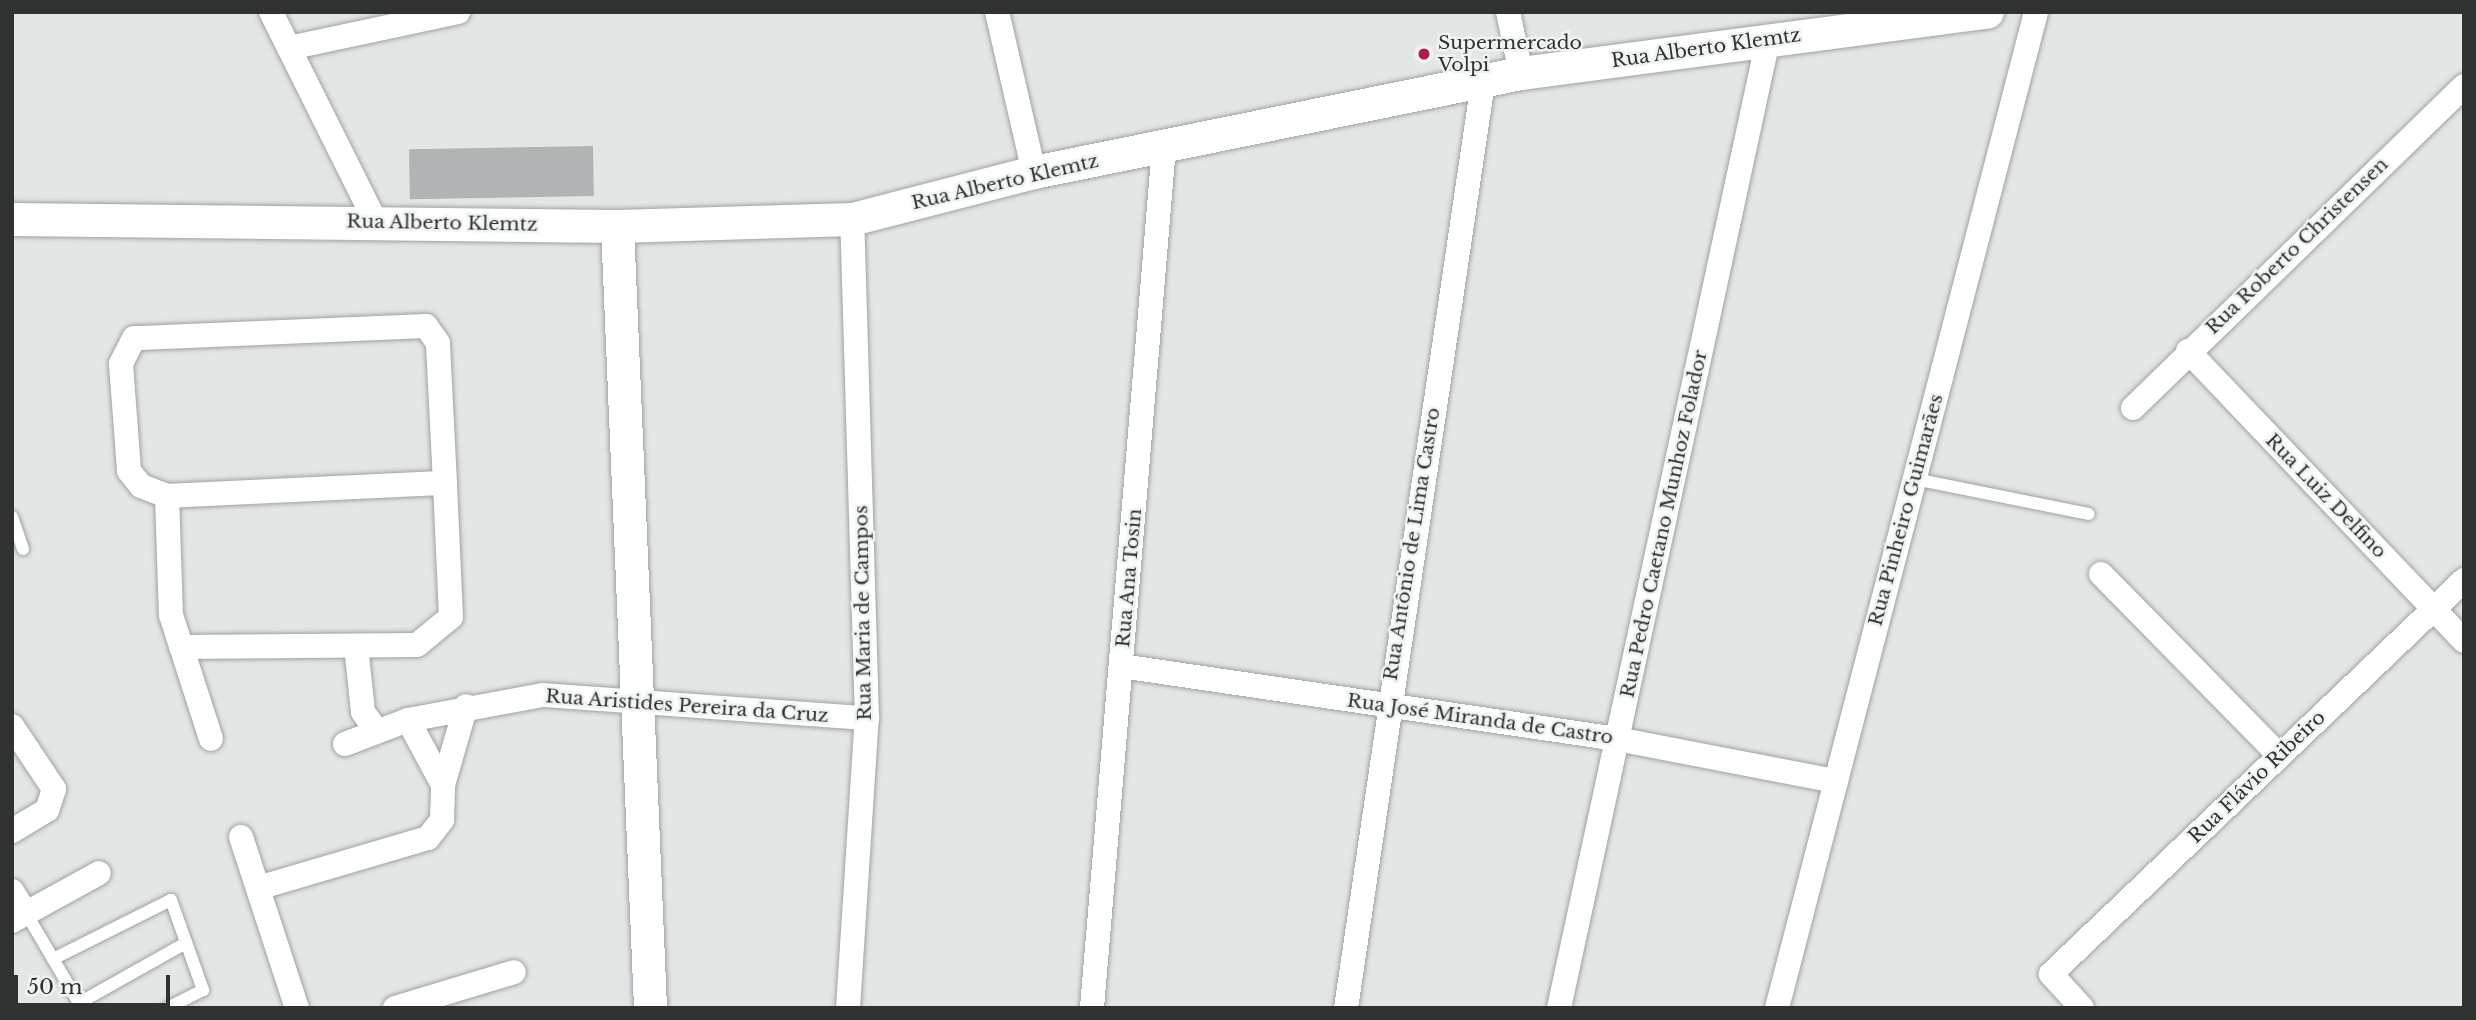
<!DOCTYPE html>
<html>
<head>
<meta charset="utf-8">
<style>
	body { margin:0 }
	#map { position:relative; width:2476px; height:1020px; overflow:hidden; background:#e2e6e5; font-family:"Libre Baskerville",serif }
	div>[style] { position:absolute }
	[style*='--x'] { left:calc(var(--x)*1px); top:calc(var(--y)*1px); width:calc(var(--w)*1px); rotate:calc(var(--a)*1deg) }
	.building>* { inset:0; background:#b1b4b4; transform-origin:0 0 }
	.roads { filter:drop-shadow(0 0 2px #9fa2a1) drop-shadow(0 0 2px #9fa2a1) }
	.lane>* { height:12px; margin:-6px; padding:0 6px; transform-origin:6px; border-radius:6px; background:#fff }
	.street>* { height:24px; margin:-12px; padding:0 12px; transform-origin:12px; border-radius:12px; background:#fff }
	.secondary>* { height:33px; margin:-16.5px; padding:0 16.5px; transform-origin:16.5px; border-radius:16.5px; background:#fff }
	.dots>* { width:19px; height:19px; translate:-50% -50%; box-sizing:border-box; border:4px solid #eff3f3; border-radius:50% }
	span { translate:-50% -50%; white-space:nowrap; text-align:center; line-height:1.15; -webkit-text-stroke:5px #eff3f3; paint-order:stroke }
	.poi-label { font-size:19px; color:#303232 }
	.left { translate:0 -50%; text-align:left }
	.street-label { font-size:19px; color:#303232 }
	.frame { position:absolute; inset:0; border:14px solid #303232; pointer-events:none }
	.scale { position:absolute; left:14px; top:975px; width:156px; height:32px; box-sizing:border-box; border:4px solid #303232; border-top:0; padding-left:9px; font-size:21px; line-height:24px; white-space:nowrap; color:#303232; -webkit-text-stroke:5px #eff3f3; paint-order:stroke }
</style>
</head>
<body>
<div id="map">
	<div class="building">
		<i style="left:593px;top:146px;width:50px;height:184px;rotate:89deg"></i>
	</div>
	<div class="roads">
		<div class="lane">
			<i style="--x:1915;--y:479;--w:177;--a:11.4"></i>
			<i style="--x:12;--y:517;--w:34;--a:71"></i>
			<i style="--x:26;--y:913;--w:104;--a:59.5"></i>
			<i style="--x:79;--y:1003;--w:123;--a:-29.3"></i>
			<i style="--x:53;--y:959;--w:132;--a:-26.6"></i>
			<i style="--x:171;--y:900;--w:96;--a:70.4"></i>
			<i style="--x:203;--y:990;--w:39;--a:153"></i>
		</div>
		<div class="street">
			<i style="--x:271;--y:12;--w:233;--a:63.5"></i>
			<i style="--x:997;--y:12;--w:164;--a:77"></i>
			<i style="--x:1508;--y:12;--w:62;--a:78"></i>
			<i style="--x:289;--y:48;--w:173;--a:-12"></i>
			<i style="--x:2188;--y:351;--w:400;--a:46.4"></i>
			<i style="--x:2133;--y:408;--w:462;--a:-44.2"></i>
			<i style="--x:167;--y:496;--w:119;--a:88.1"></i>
			<i style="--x:171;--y:615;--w:130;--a:72.1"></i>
			<i style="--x:2101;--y:574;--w:255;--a:45.5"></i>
			<i style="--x:356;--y:646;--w:66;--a:83.9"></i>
			<i style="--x:363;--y:712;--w:24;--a:54"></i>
			<i style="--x:181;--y:647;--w:236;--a:-0.5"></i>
			<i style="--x:417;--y:645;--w:44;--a:-39.5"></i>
			<i style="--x:451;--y:617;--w:134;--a:-92.6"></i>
			<i style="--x:445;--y:483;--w:140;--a:-92.9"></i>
			<i style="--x:438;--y:343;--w:21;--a:-125"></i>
			<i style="--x:426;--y:326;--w:292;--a:177.6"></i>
			<i style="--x:134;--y:338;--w:29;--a:117"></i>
			<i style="--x:121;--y:364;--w:107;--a:85.7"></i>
			<i style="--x:129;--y:471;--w:19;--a:51"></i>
			<i style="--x:141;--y:486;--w:28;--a:21"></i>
			<i style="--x:167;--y:496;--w:278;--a:-2.7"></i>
			<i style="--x:1121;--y:666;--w:501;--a:8.37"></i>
			<i style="--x:1617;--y:739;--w:223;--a:10.9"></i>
			<i style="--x:408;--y:720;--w:74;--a:61.7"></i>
			<i style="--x:12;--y:726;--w:76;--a:56.3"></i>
			<i style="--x:54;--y:789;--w:22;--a:108"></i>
			<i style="--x:47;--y:810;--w:41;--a:149"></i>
			<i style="--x:345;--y:744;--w:67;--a:-20.9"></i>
			<i style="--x:408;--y:720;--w:137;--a:-10.5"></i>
			<i style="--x:543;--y:695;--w:325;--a:4.1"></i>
			<i style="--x:241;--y:837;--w:180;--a:71.9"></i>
			<i style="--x:258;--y:888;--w:177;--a:-16.4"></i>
			<i style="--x:428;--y:838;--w:23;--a:-52"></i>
			<i style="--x:442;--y:820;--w:35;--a:-88"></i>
			<i style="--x:443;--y:785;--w:82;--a:-73.8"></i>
			<i style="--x:12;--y:891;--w:26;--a:58"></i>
			<i style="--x:12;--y:921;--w:99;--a:-28.9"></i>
			<i style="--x:395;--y:1008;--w:124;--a:-16.8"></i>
			<i style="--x:848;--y:1008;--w:291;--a:-86.3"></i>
			<i style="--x:867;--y:718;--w:499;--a:-91.7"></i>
			<i style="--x:1092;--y:1008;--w:864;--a:-85.22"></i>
			<i style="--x:1346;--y:1008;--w:936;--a:-81.58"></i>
			<i style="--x:1559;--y:1008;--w:990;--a:-77.82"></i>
			<i style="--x:1777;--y:1008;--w:1029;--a:-75.42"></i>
			<i style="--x:2082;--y:1008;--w:46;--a:-132.4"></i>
			<i style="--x:2051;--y:974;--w:571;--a:-43.65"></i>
		</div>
		<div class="secondary">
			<i style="--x:12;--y:219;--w:605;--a:0.66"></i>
			<i style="--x:617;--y:226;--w:235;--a:-1.7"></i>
			<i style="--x:852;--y:219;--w:188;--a:-14.5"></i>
			<i style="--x:1034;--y:172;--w:497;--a:-11.5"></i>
			<i style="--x:1521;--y:73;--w:470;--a:-7.5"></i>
			<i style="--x:617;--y:226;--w:783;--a:87.58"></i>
		</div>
	</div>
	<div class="dots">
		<i style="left:1424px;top:54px;background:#af1c49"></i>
	</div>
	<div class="poi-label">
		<span class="left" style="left:1438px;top:54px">Supermercado<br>Volpi</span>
	</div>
	<div class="street-label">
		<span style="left:1706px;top:48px;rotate:-8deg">Rua Alberto Klemtz</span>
		<span style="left:1005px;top:182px;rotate:-13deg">Rua Alberto Klemtz</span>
		<span style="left:442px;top:223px;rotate:1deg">Rua Alberto Klemtz</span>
		<span style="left:2297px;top:246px;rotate:-44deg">Rua Roberto Christensen</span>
		<span style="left:2326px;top:496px;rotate:46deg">Rua Luiz Delfino</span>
		<span style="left:1906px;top:510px;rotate:-75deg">Rua Pinheiro Guimarães</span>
		<span style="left:1664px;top:524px;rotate:-78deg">Rua Pedro Caetano Munhoz Folador</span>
		<span style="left:1412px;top:544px;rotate:-81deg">Rua Antônio de Lima Castro</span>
		<span style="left:1129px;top:578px;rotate:-85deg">Rua Ana Tosin</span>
		<span style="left:863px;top:613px;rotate:-91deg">Rua Maria de Campos</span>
		<span style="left:687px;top:706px;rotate:4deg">Rua Aristides Pereira da Cruz</span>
		<span style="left:1480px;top:719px;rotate:8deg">Rua José Miranda de Castro</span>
		<span style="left:2257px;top:777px;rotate:-44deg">Rua Flávio Ribeiro</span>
	</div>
	<div class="frame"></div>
	<div class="scale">50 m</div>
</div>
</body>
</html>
